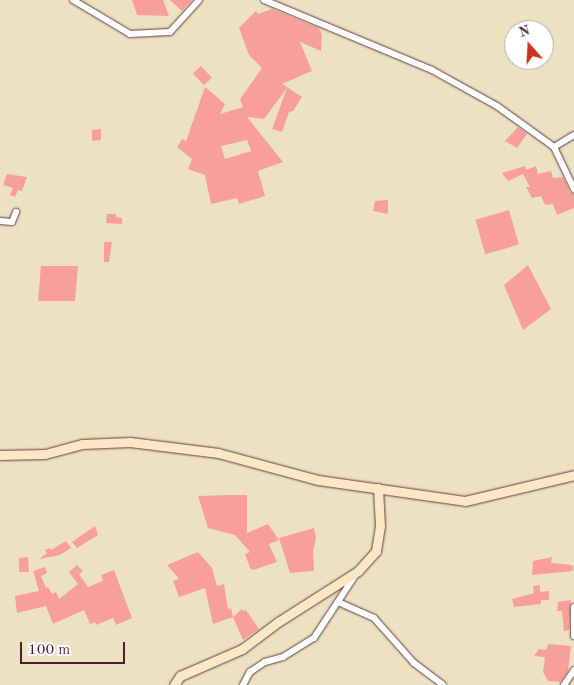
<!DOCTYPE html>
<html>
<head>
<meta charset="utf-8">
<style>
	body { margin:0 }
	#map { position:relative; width:574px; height:685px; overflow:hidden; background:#ece2c1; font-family:"Old Standard TT",serif }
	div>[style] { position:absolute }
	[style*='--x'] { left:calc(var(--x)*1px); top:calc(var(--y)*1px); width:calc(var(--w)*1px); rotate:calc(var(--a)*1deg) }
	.building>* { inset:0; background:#f99f9a; transform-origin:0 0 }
	.roads { filter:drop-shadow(0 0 1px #623c42) drop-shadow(0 0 1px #623c42) }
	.street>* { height:6px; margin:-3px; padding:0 3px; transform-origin:3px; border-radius:3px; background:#fff }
	.secondary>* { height:9px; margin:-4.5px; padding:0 4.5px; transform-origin:4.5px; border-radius:4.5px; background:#fae7c3 }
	span { translate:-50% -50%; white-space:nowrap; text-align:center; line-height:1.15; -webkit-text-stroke:4px #fff; paint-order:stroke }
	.north { position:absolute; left:504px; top:20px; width:50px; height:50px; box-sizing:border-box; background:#fff; border:1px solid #b7a5aa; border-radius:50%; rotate:341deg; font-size:14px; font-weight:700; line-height:20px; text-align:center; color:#4a1f2b }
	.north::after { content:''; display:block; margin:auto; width:18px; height:22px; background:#c8321e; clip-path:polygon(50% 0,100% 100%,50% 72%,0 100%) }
	.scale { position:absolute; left:20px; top:642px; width:105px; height:22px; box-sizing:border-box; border:2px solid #4a1f2b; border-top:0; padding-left:6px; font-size:15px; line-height:18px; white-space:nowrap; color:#4a1f2b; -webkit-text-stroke:4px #fff; paint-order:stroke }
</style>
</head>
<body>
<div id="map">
	<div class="building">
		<i style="clip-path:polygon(132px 0,163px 0,169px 16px,137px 15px)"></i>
		<i style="clip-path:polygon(170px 0,192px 0,182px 11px)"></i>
		<i style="clip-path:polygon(evenodd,272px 9px,319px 28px,322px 35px,321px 51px,300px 42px,312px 71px,282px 84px,302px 97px,293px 111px,289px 112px,282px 132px,272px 129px,287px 88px,264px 119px,247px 117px,283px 162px,258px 171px,265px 196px,239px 204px,237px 198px,211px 204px,205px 175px,188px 169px,192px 159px,177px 147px,182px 139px,186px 141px,205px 87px,225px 104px,220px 114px,243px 107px,240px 99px,262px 68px,249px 55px,239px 28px,256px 11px,258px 14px,272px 9px,247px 140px,251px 151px,225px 159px,221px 146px,247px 140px)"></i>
		<i style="left:201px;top:66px;width:16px;height:11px;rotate:47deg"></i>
		<i style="clip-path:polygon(518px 127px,527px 134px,517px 148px,505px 141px)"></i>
		<i style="clip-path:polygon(101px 129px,101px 140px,92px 141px,92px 130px)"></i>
		<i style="clip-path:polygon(525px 166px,526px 170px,536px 166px,538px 174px,551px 171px,553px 178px,563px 177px,570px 192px,574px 194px,574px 208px,557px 215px,553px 204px,545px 205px,541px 196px,532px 198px,526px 187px,530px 187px,523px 174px,508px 181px,502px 173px)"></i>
		<i style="clip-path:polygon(7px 174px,27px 177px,22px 191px,18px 190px,15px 197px,10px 195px,13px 188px,3px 185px)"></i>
		<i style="clip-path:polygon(388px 200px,388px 214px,373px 211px,375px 201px)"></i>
		<i style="left:509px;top:210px;width:36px;height:35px;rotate:74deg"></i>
		<i style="clip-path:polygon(107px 214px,116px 214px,116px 217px,122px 218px,122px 224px,106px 223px)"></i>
		<i style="clip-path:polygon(104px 242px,112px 242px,109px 262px,104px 262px)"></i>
		<i style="clip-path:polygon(528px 265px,551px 309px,523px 330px,504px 285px)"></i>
		<i style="clip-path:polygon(41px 266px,78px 266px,75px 301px,38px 301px)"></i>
		<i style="clip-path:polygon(229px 495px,247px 495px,247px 533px,268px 524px,279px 540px,269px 544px,277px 562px,253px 570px,250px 568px,245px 554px,250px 552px,235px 535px,208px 528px,198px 496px)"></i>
		<i style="clip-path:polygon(95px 526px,98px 535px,77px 548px,72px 542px)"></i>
		<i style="clip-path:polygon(314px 528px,316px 538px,313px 551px,314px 571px,290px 573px,279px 538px)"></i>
		<i style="clip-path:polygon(66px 541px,71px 548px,60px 555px,39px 559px,47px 553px,45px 550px,50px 548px,51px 550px)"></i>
		<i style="clip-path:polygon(198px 552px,212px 568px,217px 586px,224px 584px,228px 609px,231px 608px,233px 617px,213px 624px,205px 588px,179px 597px,173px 581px,179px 579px,167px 565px)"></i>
		<i style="clip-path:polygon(28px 557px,29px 572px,19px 572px,19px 558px)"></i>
		<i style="clip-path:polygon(552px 557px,551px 563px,573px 565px,573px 571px,532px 575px,533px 561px)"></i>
		<i style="clip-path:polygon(77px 565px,83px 571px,79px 574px,88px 587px,103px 581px,101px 575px,114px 570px,132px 618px,116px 625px,113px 618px,96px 625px,95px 622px,90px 624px,84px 610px,53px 624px,46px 606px,17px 613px,15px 596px,39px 591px,33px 571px,45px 567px,47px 573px,41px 576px,46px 588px,48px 587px,52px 594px,56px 592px,59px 599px,78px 584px,69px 572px)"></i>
		<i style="clip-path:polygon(540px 585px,540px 592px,549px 591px,549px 600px,541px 600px,541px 604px,514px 607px,512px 599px,534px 593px,533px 586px)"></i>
		<i style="clip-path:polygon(571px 600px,569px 630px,564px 631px,562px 611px,557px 611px,558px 602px)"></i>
		<i style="clip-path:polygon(242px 609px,243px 611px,246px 610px,259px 629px,243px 640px,233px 617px)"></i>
		<i style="clip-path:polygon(548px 644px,571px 646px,568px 671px,560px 682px,548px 681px,543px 672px,545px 657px,534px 656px,539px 649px,546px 650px)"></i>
	</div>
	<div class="roads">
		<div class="street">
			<i style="--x:73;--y:0;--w:66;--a:30.8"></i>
			<i style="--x:130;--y:34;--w:40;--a:-2.9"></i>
			<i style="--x:170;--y:32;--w:43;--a:-47.8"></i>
			<i style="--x:264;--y:0;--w:182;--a:22.6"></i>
			<i style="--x:432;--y:70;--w:74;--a:29"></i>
			<i style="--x:497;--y:106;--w:70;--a:35.7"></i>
			<i style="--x:554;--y:147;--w:47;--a:64.5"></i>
			<i style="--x:554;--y:147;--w:23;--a:-31"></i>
			<i style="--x:0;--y:221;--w:12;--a:5"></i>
			<i style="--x:12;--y:222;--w:11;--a:-68"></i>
			<i style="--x:338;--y:602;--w:39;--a:24"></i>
			<i style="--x:374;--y:618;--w:60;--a:48.4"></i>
			<i style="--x:414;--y:663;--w:36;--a:37"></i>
			<i style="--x:574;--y:607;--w:29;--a:90"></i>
			<i style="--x:243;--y:685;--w:15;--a:-62"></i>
			<i style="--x:250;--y:672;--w:18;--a:-34"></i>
			<i style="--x:265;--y:662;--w:19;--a:-16"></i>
			<i style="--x:283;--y:657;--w:36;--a:-32"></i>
			<i style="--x:314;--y:638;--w:77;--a:-56.7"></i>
			<i style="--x:564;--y:685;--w:18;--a:-56"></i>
		</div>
		<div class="secondary">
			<i style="--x:0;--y:455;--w:45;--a:-1.3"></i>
			<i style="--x:45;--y:454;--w:38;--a:-15"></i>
			<i style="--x:82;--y:444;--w:48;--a:-2.4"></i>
			<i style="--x:130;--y:442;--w:89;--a:7.1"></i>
			<i style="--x:218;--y:453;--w:104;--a:15.1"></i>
			<i style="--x:318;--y:480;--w:148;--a:8.1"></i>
			<i style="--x:465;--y:501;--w:112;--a:-13.4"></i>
			<i style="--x:174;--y:685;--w:11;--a:-56"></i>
			<i style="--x:180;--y:676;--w:68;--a:-23.5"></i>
			<i style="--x:242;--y:649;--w:45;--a:-36.9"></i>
			<i style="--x:278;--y:622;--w:95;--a:-32.5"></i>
			<i style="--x:358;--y:571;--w:27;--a:-48"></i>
			<i style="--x:376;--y:551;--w:25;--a:-81"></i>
			<i style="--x:380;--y:526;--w:38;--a:-93"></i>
		</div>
	</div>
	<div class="north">N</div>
	<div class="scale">100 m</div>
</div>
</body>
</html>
